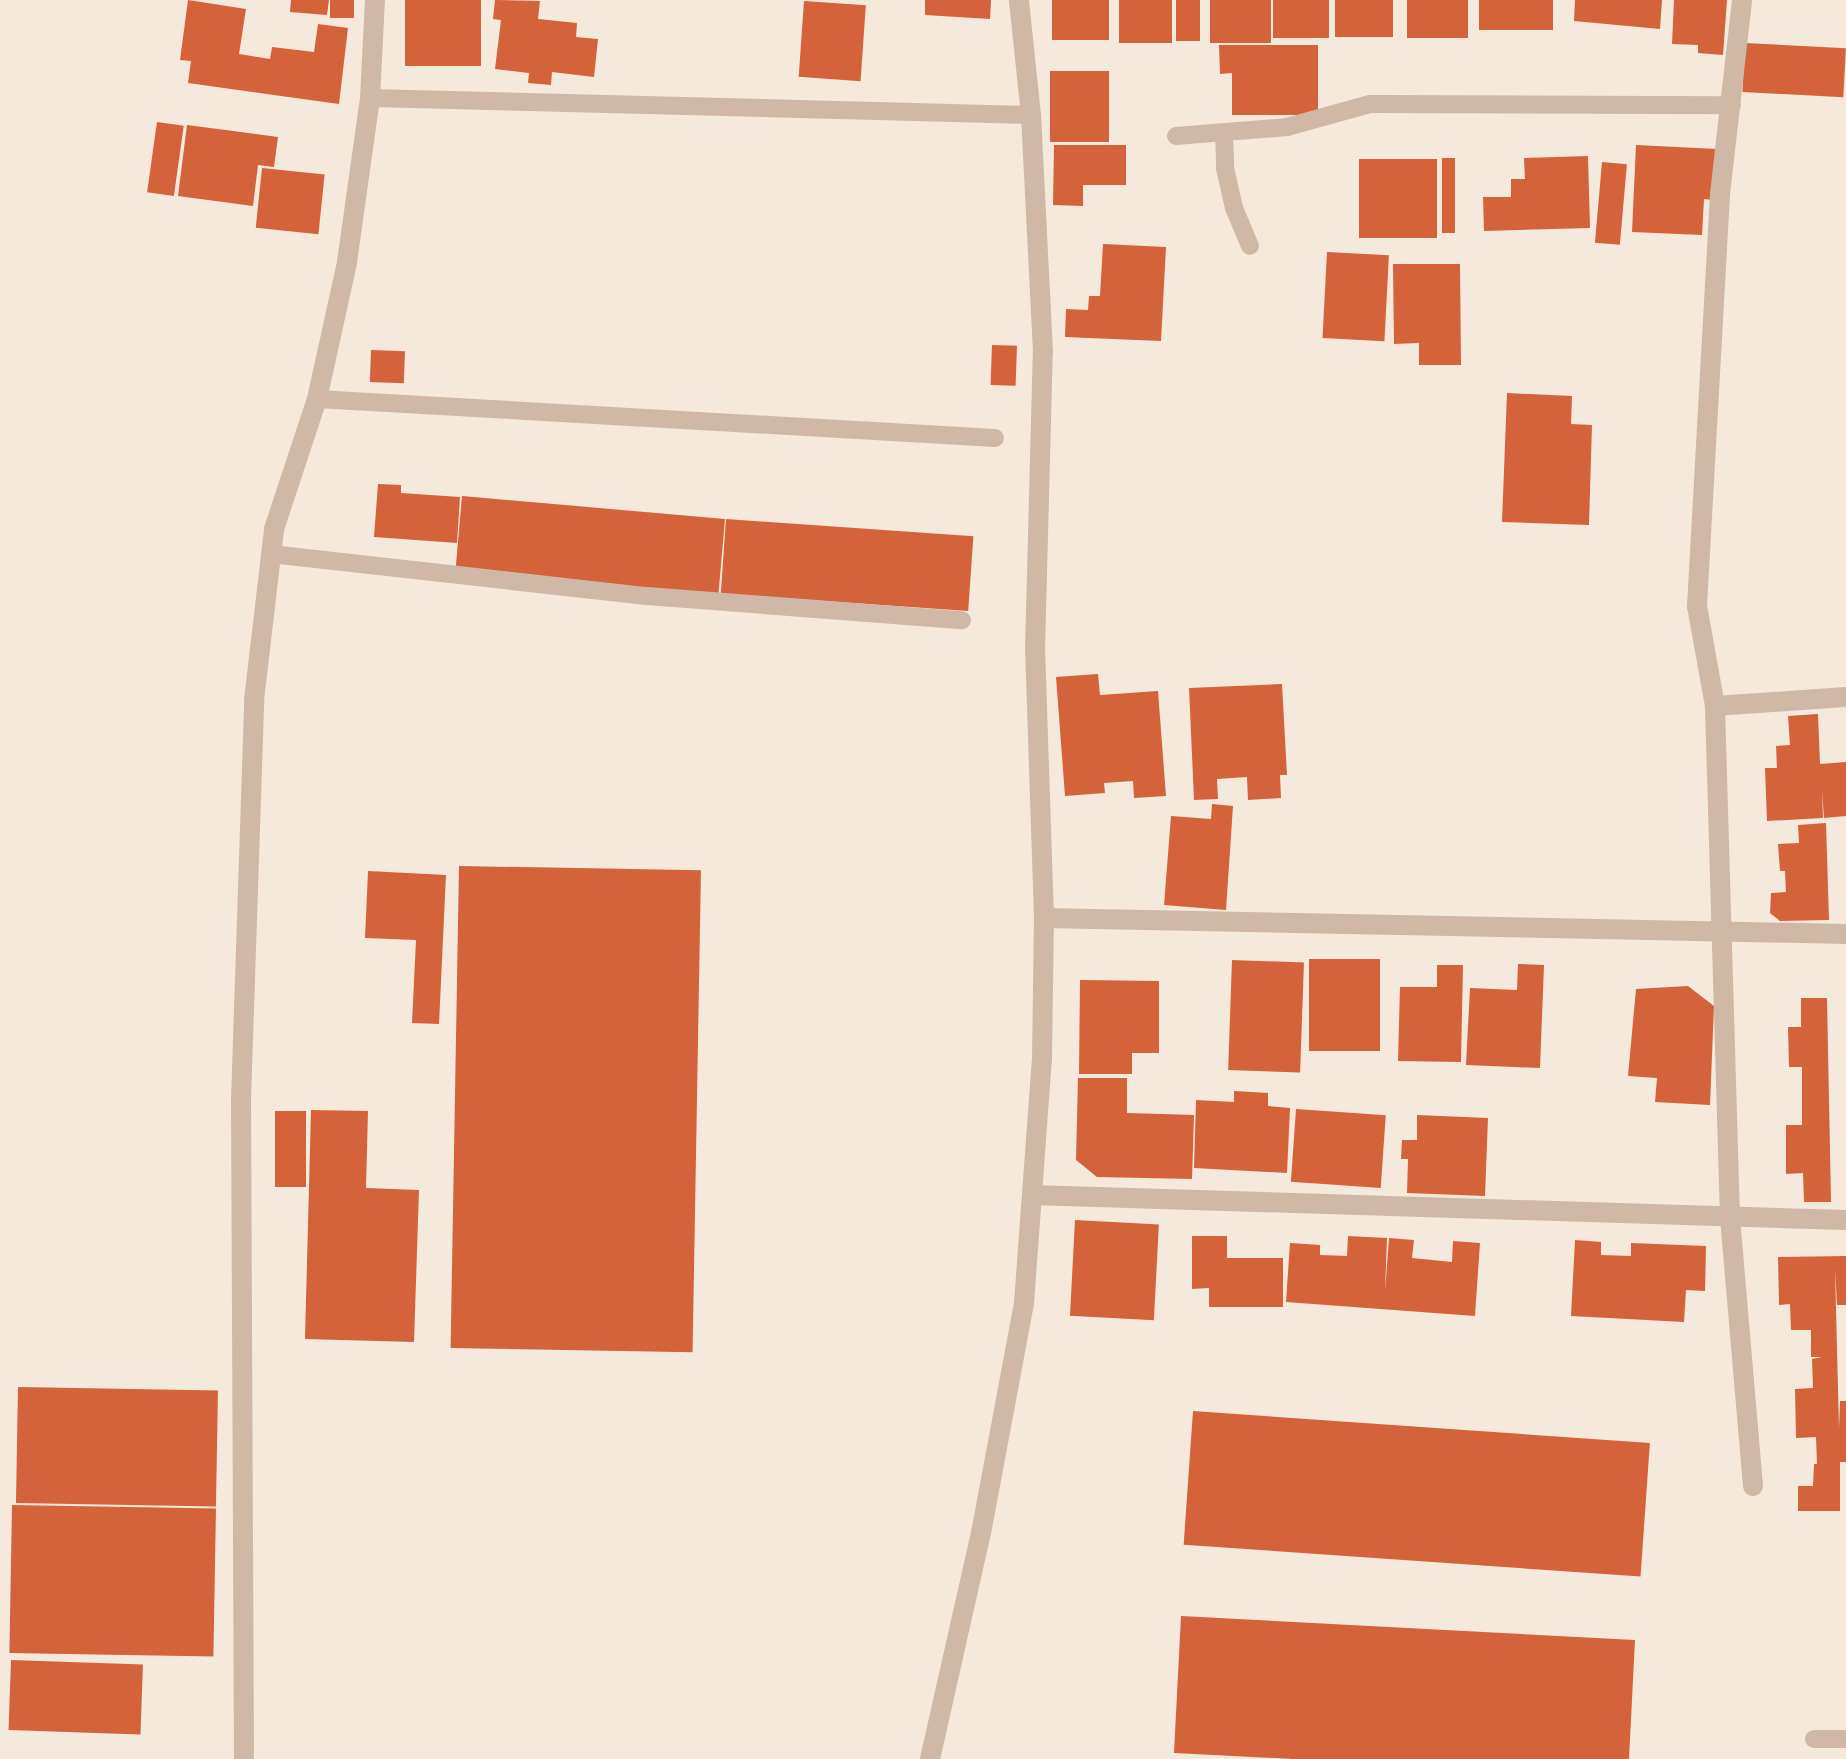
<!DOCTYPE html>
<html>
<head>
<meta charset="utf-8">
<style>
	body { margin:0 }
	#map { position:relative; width:1846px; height:1759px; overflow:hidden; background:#f5e9db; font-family:"DM Sans",sans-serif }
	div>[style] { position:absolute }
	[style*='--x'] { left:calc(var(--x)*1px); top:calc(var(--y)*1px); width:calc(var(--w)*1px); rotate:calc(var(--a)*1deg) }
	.building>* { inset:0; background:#d4623b; transform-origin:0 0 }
	.lane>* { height:18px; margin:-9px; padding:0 9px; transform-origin:9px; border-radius:9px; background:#cfb9a6 }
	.street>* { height:20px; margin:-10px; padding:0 10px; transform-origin:10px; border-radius:10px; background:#cfb9a6 }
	span { translate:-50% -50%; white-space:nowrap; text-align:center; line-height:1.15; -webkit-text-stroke:8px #fcf3e9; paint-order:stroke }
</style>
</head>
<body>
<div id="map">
	<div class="building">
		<i style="clip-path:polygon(188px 0,246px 9px,239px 54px,270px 59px,272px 47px,314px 52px,318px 24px,348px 28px,339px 104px,188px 83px,191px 61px,180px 60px)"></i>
		<i style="clip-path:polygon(291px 0,329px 0,327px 15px,290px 12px)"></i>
		<i style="left:330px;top:0;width:24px;height:18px"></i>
		<i style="left:405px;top:0;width:76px;height:66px"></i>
		<i style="clip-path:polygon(495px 0,540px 1px,538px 19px,577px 23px,576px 37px,598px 39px,594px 77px,552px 72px,551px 85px,528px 83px,529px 73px,495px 69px,501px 20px,493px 19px)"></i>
		<i style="clip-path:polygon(925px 0,991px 0,990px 19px,925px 15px)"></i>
		<i style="left:1052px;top:0;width:57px;height:40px"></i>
		<i style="left:1119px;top:0;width:53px;height:43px"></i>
		<i style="left:1176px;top:0;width:24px;height:41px"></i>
		<i style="left:1210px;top:0;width:61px;height:43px"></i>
		<i style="left:1273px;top:0;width:56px;height:38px"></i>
		<i style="left:1335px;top:0;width:58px;height:37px"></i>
		<i style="left:1407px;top:0;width:61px;height:38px"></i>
		<i style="left:1479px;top:0;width:74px;height:30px"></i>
		<i style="clip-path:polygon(1575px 0,1662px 0,1660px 29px,1574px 21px)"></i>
		<i style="clip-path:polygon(1674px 0,1727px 0,1723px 55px,1698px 53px,1698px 45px,1672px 44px)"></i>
		<i style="left:804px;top:1px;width:62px;height:76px;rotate:4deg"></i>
		<i style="left:1745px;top:43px;width:101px;height:49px;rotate:3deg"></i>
		<i style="clip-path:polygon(1219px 45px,1318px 45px,1318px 115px,1232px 115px,1232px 73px,1220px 74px)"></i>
		<i style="left:1050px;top:71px;width:59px;height:71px"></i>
		<i style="left:157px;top:122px;width:27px;height:71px;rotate:8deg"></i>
		<i style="clip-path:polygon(187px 125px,278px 137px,274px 167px,258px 165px,253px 206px,178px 196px)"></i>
		<i style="clip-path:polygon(1054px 145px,1126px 145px,1126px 185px,1083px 185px,1083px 206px,1053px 205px)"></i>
		<i style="clip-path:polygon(1636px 145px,1717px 149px,1714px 200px,1704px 199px,1702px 235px,1632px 232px)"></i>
		<i style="clip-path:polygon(1588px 156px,1590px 228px,1484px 231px,1483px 197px,1511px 197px,1511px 179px,1525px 179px,1524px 158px)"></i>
		<i style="left:1442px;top:158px;width:13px;height:75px"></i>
		<i style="left:1359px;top:159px;width:78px;height:79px"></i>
		<i style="left:1602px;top:162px;width:25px;height:81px;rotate:5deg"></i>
		<i style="left:262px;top:168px;width:63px;height:60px;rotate:6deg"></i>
		<i style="clip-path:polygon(1103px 244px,1166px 247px,1161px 341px,1065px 337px,1066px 309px,1088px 310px,1089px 296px,1100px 296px)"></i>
		<i style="left:1327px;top:252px;width:62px;height:86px;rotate:3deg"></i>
		<i style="clip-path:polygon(1393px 264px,1460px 264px,1461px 365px,1419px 365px,1419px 343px,1394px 344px)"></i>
		<i style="left:992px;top:345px;width:25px;height:40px;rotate:2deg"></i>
		<i style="left:371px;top:350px;width:34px;height:32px;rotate:2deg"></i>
		<i style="clip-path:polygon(1507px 393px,1572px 396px,1571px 424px,1592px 425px,1589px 525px,1502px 522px)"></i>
		<i style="clip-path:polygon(378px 484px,401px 485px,401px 493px,460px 497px,457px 543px,374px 537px)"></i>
		<i style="left:462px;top:496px;width:264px;height:76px;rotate:5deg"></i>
		<i style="left:726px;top:519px;width:248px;height:75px;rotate:4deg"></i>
		<i style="clip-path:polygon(1098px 674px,1100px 695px,1158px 691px,1166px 796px,1134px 798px,1133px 781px,1104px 783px,1105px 793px,1065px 796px,1056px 677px)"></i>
		<i style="clip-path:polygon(1282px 684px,1287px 775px,1280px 775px,1281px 798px,1248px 800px,1247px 777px,1217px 779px,1218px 799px,1194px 800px,1189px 688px)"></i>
		<i style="clip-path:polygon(1818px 714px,1820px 764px,1846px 762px,1846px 816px,1824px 818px,1822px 790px,1823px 818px,1767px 821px,1765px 768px,1777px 768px,1776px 746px,1790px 745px,1788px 716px)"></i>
		<i style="clip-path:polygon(1212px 804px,1233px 806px,1226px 910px,1164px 905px,1171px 816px,1211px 819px)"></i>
		<i style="clip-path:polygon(1826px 823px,1829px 920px,1780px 921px,1770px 913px,1771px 893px,1786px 892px,1785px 871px,1780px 871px,1778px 844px,1799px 843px,1798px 825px)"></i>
		<i style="left:459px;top:866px;width:242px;height:482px;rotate:1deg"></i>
		<i style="clip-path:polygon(368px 871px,446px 875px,439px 1024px,412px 1023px,416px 940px,365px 938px)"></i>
		<i style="left:1309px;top:959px;width:71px;height:92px"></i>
		<i style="left:1232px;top:960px;width:72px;height:110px;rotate:2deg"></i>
		<i style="clip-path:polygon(1518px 964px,1544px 965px,1540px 1068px,1466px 1065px,1470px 988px,1517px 990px)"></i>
		<i style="clip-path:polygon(1437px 965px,1463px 965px,1461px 1062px,1398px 1061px,1400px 987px,1437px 987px)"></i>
		<i style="clip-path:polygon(1080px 980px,1159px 981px,1159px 1053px,1132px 1053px,1132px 1074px,1079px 1074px)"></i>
		<i style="clip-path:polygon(1688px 986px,1714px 1006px,1710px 1105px,1655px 1102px,1657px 1078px,1628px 1076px,1636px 989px)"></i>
		<i style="clip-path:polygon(1801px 998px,1827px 998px,1831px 1202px,1804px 1202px,1803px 1173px,1786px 1174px,1786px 1125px,1802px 1125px,1802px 1067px,1789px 1067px,1788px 1027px,1801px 1027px)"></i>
		<i style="clip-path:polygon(1078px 1078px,1127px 1078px,1127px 1113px,1194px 1115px,1192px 1179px,1097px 1177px,1076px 1160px)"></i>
		<i style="clip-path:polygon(1234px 1091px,1268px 1093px,1268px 1106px,1290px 1108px,1287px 1173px,1194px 1168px,1196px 1100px,1234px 1102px)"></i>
		<i style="left:1296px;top:1109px;width:90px;height:73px;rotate:4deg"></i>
		<i style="clip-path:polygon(311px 1110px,368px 1111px,366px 1188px,419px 1190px,414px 1342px,305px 1339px)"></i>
		<i style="left:275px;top:1111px;width:31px;height:76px"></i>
		<i style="clip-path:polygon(1417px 1115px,1488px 1118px,1485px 1196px,1407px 1193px,1408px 1159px,1401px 1159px,1402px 1140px,1417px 1140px)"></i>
		<i style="left:1075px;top:1220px;width:84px;height:96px;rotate:3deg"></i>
		<i style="clip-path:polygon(1192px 1236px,1227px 1236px,1227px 1258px,1283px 1258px,1283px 1307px,1209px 1307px,1209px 1288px,1192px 1289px)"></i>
		<i style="clip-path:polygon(1348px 1236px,1387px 1238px,1385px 1292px,1389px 1238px,1414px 1240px,1412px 1258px,1452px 1262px,1453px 1241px,1480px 1243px,1475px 1316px,1286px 1302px,1290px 1243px,1320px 1245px,1320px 1255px,1347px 1256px)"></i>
		<i style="clip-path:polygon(1575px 1240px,1601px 1242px,1601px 1255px,1631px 1256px,1631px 1243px,1706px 1246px,1705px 1291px,1686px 1290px,1684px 1322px,1571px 1316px)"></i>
		<i style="clip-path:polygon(1846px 1256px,1846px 1305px,1837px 1305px,1835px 1268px,1839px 1429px,1840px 1401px,1846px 1401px,1846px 1462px,1840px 1462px,1840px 1511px,1798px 1511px,1798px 1486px,1813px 1486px,1814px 1464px,1817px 1464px,1816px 1437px,1796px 1438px,1795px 1389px,1813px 1388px,1812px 1359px,1822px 1357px,1811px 1357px,1811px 1330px,1791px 1330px,1790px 1304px,1779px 1305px,1778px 1257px)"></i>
		<i style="left:18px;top:1387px;width:200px;height:116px;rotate:1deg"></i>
		<i style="left:1193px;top:1411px;width:458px;height:134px;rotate:4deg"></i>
		<i style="left:12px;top:1505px;width:204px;height:148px;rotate:1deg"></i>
		<i style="clip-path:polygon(1181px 1616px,1635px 1640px,1629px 1759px,1293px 1759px,1174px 1753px)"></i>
		<i style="left:11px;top:1660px;width:132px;height:70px;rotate:2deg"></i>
	</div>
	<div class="lane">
		<i style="--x:370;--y:98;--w:661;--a:1.47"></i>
		<i style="--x:1224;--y:133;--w:35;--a:88"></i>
		<i style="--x:1225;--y:168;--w:41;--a:77.3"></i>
		<i style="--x:1234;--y:208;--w:41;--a:67.2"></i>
		<i style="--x:1176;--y:136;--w:111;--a:-4.6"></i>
		<i style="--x:1287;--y:127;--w:86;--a:-15.5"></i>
		<i style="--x:1370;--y:104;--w:362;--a:0.2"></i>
		<i style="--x:317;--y:399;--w:679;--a:3.29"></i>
		<i style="--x:271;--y:554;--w:378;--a:6.4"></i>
		<i style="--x:647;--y:596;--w:316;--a:4.4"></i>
		<i style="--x:1814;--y:1739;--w:32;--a:0"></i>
	</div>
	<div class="street">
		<i style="--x:1715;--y:706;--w:102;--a:-100.2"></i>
		<i style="--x:1697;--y:606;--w:413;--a:-86.8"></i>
		<i style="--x:1720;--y:194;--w:195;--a:-83.5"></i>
		<i style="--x:1044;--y:918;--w:802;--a:1.14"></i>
		<i style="--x:1032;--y:1195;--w:814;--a:1.76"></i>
		<i style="--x:1753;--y:1486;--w:269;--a:-94.9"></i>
		<i style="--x:1730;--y:1218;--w:512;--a:-91.68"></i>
		<i style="--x:1715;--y:706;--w:131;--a:-3.9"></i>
		<i style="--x:244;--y:1759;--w:659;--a:-90.26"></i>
		<i style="--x:241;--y:1100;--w:400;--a:-88.1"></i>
		<i style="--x:254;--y:700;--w:172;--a:-83.3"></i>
		<i style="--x:274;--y:529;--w:137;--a:-71.7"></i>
		<i style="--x:317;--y:399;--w:140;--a:-77.6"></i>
		<i style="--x:347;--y:262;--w:166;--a:-82"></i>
		<i style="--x:370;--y:98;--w:98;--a:-87.1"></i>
		<i style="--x:930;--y:1759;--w:232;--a:-77.3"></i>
		<i style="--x:981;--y:1533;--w:234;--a:-79.4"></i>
		<i style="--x:1024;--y:1303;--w:245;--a:-85.8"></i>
		<i style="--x:1042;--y:1059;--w:141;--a:-89.2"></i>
		<i style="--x:1044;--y:918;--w:268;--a:-91.9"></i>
		<i style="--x:1035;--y:650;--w:298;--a:-88.5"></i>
		<i style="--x:1043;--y:352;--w:237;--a:-92.9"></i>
		<i style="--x:1031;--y:115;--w:116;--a:-96"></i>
	</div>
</div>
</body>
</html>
